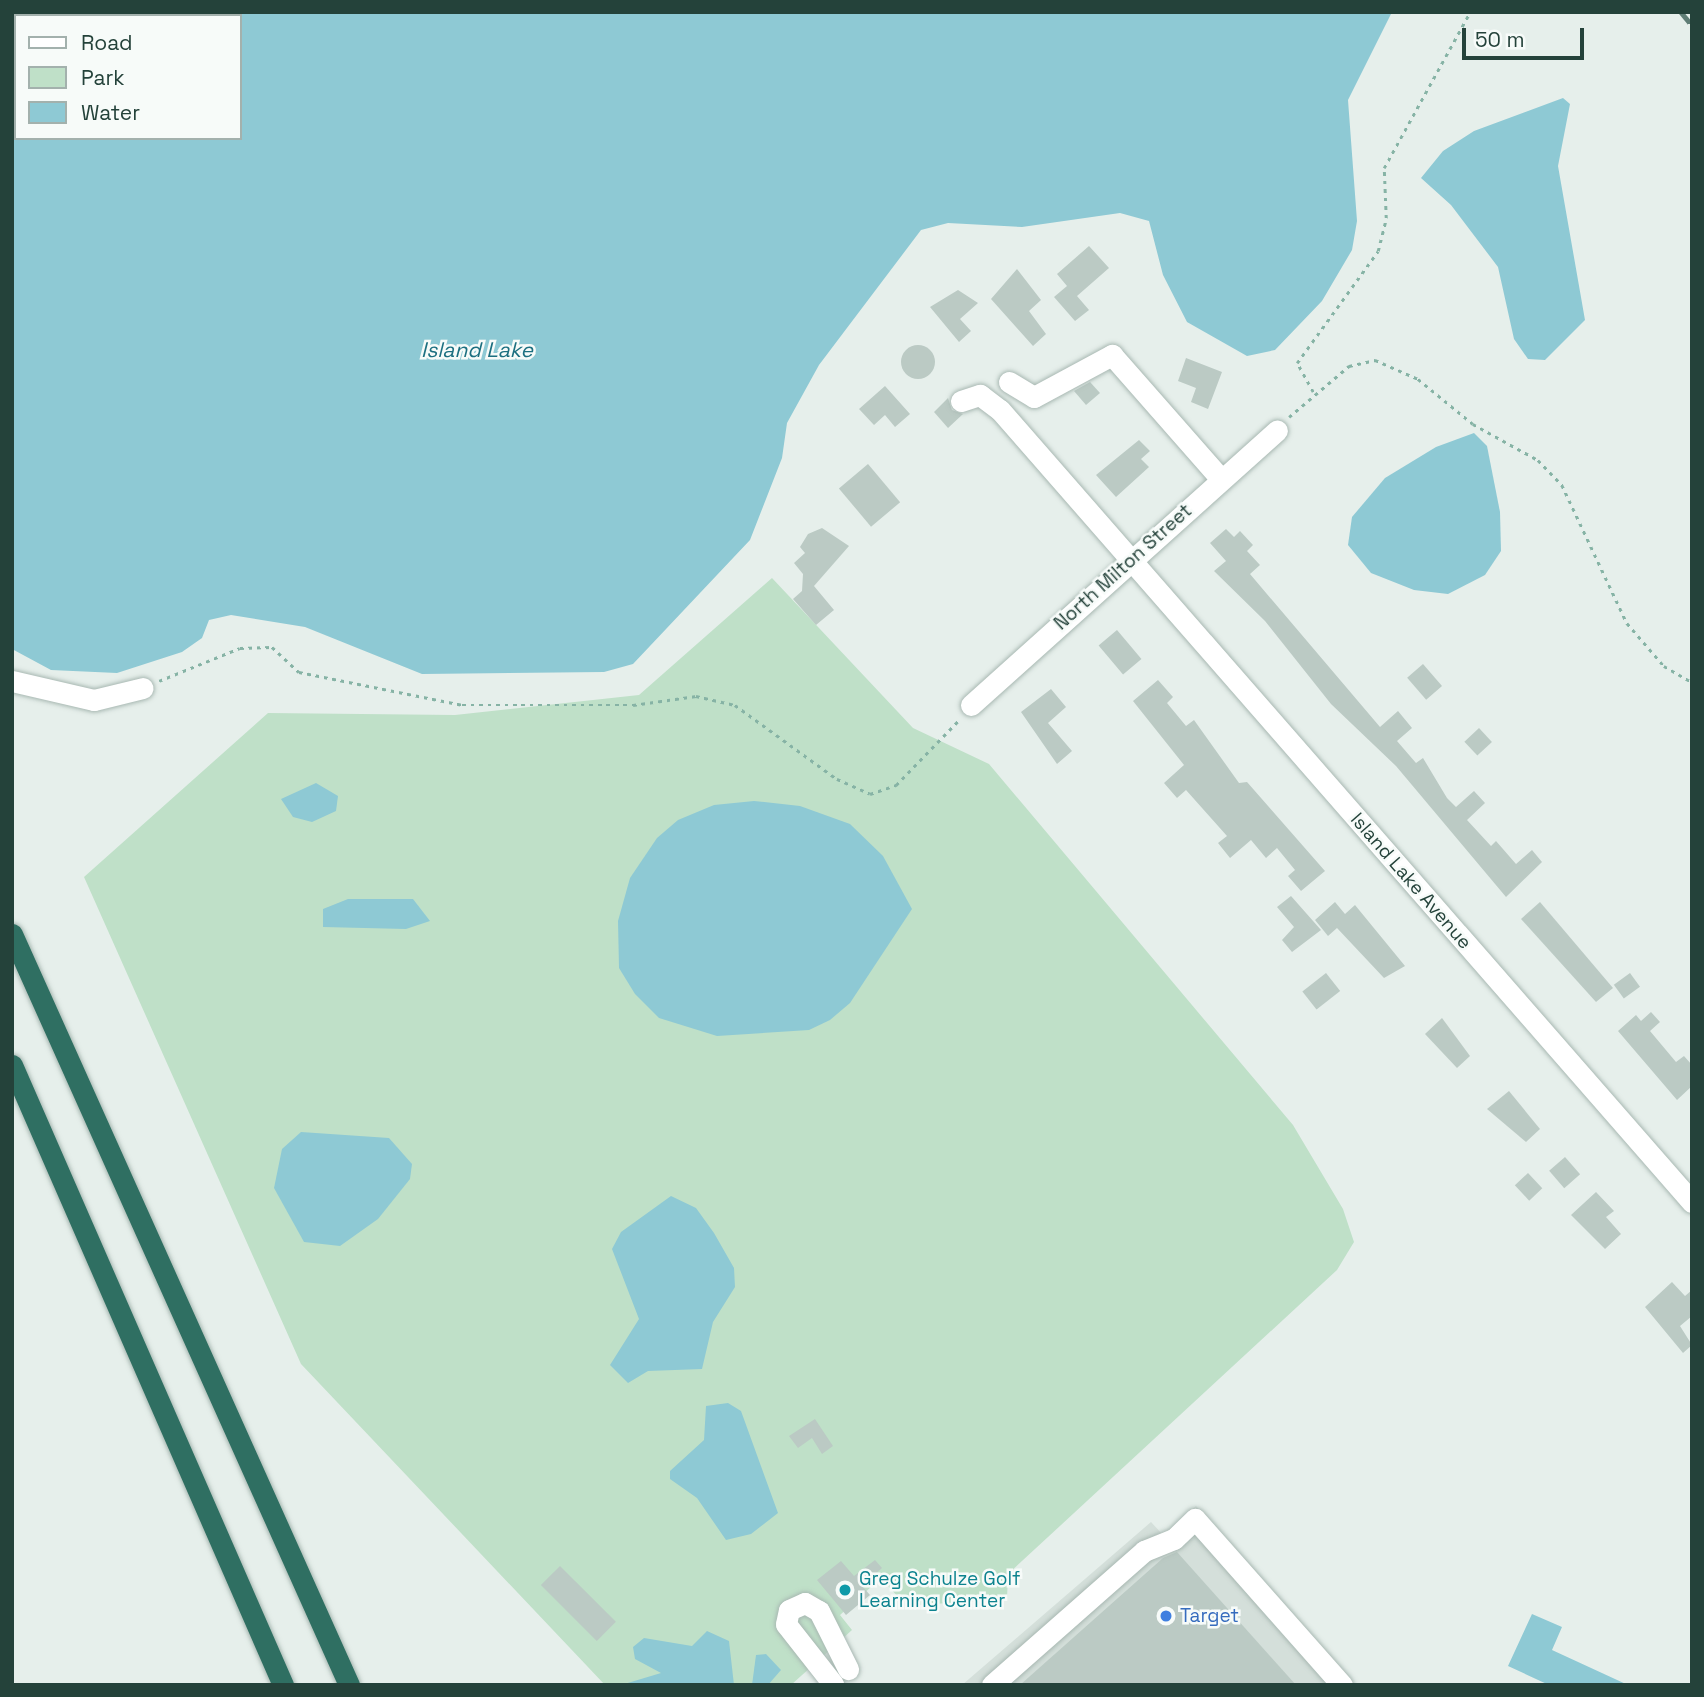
<!DOCTYPE html>
<html>
<head>
<meta charset="utf-8">
<style>
	body { margin:0 }
	#map { position:relative; width:1704px; height:1697px; overflow:hidden; background:#e6efeb; font-family:"Space Grotesk",sans-serif }
	div>[style] { position:absolute }
	[style*='--x'] { left:calc(var(--x)*1px); top:calc(var(--y)*1px); width:calc(var(--w)*1px); rotate:calc(var(--a)*1deg) }
	.built>* { inset:0; background:#d4dfda }
	.green>* { inset:0; background:#bfe0c8 }
	.water>* { inset:0; background:#8ec9d4 }
	.building>* { inset:0; background:#bbcac4; transform-origin:0 0 }
	.round { border-radius:50% }
	.path>* { height:2.5px; margin-top:-1.25px; transform-origin:0; background:repeating-linear-gradient(90deg,#86b3a5 0 3.5px,transparent 0 8.5px) }
	.roads { filter:drop-shadow(0 0 2px #a8b8b2) drop-shadow(0 0 2px #a8b8b2) }
	.minor>* { height:21px; margin:-10.5px; padding:0 10.5px; transform-origin:10.5px; border-radius:10.5px; background:#fff }
	.highway>* { height:21px; margin:-10.5px; padding:0 10.5px; transform-origin:10.5px; border-radius:10.5px; background:#2f6f62 }
	.rail>* { height:5px; margin-top:-2.5px; transform-origin:0; background:repeating-linear-gradient(90deg,#5f7d75 0 14px,transparent 0 21px) }
	.dots>* { width:19px; height:19px; translate:-50% -50%; box-sizing:border-box; border:4px solid #f7fbf9; border-radius:50% }
	span { translate:-50% -50%; white-space:nowrap; text-align:center; line-height:1.15; -webkit-text-stroke:5px #f7fbf9; paint-order:stroke }
	.street-label { font-size:19px; color:#24423a }
	.culture-label { font-size:19px; color:#0d838f }
	.left { translate:0 -50%; text-align:left }
	.shop-label { font-size:19px; color:#366cbe }
	.water-label { font-size:21px; color:#1c6f80; font-style:italic }
	.frame { position:absolute; inset:0; border:14px solid #24423a; pointer-events:none }
	.legend { position:absolute; left:14px; top:14px; width:228px; height:126px; box-sizing:border-box; background:#f7fbf9; border:2px solid #a3b1ad; margin:0; padding:9px 12px; list-style:none; font-size:21px; color:#24423a }
	.legend li { display:flex; align-items:center; gap:14px; height:35px }
	.legend b { width:35px; border:2px solid #a3b1ad }
	.scale { position:absolute; left:1462px; top:28px; width:122px; height:32px; box-sizing:border-box; border:4px solid #24423a; border-top:0; padding-left:9px; font-size:21px; line-height:24px; white-space:nowrap; color:#24423a; -webkit-text-stroke:5px #f7fbf9; paint-order:stroke }
</style>
</head>
<body>
<div id="map">
	<div class="built">
		<i style="clip-path:polygon(1196px 1506px,1353px 1685px,962px 1685px,1151px 1522px,1163px 1535px)"></i>
	</div>
	<div class="green">
		<i style="clip-path:polygon(12px 12px,137px 12px,137px 16px,16px 16px,12px 85px)"></i>
		<i style="clip-path:polygon(772px 578px,913px 728px,989px 764px,1293px 1125px,1343px 1209px,1354px 1242px,1337px 1270px,1008px 1574px,1007px 1599px,919px 1605px,898px 1597px,881px 1578px,840px 1615px,852px 1630px,791px 1685px,605px 1685px,301px 1364px,84px 877px,268px 713px,455px 715px,639px 695px)"></i>
	</div>
	<div class="water">
		<i style="clip-path:polygon(145px 12px,1392px 12px,1348px 100px,1357px 221px,1352px 250px,1322px 301px,1275px 350px,1247px 356px,1187px 322px,1163px 275px,1149px 221px,1120px 213px,1022px 227px,948px 223px,921px 230px,819px 365px,787px 423px,782px 458px,750px 540px,633px 664px,604px 672px,422px 674px,305px 627px,231px 615px,209px 620px,202px 638px,182px 652px,117px 673px,51px 670px,12px 649px,12px 78px,16px 138px,240px 138px,240px 16px)"></i>
		<i style="clip-path:polygon(1563px 98px,1570px 104px,1558px 166px,1585px 320px,1545px 360px,1528px 359px,1514px 339px,1498px 267px,1451px 205px,1421px 178px,1443px 151px,1474px 131px)"></i>
		<i style="clip-path:polygon(1474px 433px,1487px 446px,1500px 512px,1501px 551px,1485px 575px,1448px 594px,1414px 590px,1371px 573px,1348px 545px,1352px 517px,1385px 478px,1436px 447px)"></i>
		<i style="clip-path:polygon(316px 783px,338px 796px,336px 811px,312px 822px,293px 817px,281px 799px)"></i>
		<i style="clip-path:polygon(754px 801px,800px 806px,850px 824px,883px 856px,912px 909px,850px 1003px,830px 1020px,809px 1030px,717px 1036px,659px 1018px,635px 994px,619px 968px,618px 921px,630px 878px,657px 838px,678px 820px,714px 805px)"></i>
		<i style="clip-path:polygon(348px 899px,413px 899px,430px 921px,406px 929px,323px 927px,323px 909px)"></i>
		<i style="clip-path:polygon(301px 1132px,389px 1138px,412px 1164px,410px 1179px,378px 1219px,340px 1246px,304px 1242px,274px 1188px,282px 1149px)"></i>
		<i style="clip-path:polygon(671px 1196px,696px 1208px,714px 1233px,734px 1268px,735px 1287px,713px 1322px,702px 1369px,648px 1371px,628px 1383px,610px 1365px,639px 1319px,612px 1249px,621px 1232px)"></i>
		<i style="clip-path:polygon(728px 1403px,741px 1411px,778px 1513px,751px 1534px,726px 1540px,697px 1498px,670px 1479px,670px 1471px,704px 1440px,706px 1406px)"></i>
		<i style="clip-path:polygon(1532px 1614px,1562px 1627px,1552px 1650px,1628px 1685px,1549px 1685px,1508px 1666px)"></i>
		<i style="clip-path:polygon(707px 1631px,729px 1641px,734px 1685px,621px 1685px,661px 1673px,635px 1659px,633px 1647px,644px 1638px,692px 1646px)"></i>
		<i style="clip-path:polygon(766px 1654px,781px 1670px,768px 1685px,752px 1685px,756px 1655px)"></i>
	</div>
	<div class="building">
		<i style="clip-path:polygon(1089px 246px,1109px 268px,1077px 296px,1089px 310px,1075px 321px,1054px 297px,1067px 286px,1057px 274px)"></i>
		<i style="clip-path:polygon(1017px 269px,1041px 300px,1029px 311px,1046px 334px,1033px 346px,991px 299px)"></i>
		<i style="clip-path:polygon(958px 290px,978px 303px,960px 319px,971px 331px,959px 342px,930px 307px)"></i>
		<i class="round" style="left:901px;top:345px;width:34px;height:34px"></i>
		<i style="clip-path:polygon(1186px 358px,1222px 372px,1208px 409px,1191px 402px,1196px 388px,1178px 381px)"></i>
		<i style="clip-path:polygon(1090px 382px,1100px 393px,1086px 405px,1074px 391px)"></i>
		<i style="clip-path:polygon(885px 386px,910px 414px,895px 427px,885px 415px,874px 425px,859px 409px)"></i>
		<i style="clip-path:polygon(948px 398px,952px 410px,963px 414px,948px 428px,934px 412px)"></i>
		<i style="clip-path:polygon(1139px 440px,1150px 451px,1141px 459px,1149px 467px,1116px 497px,1096px 475px)"></i>
		<i style="left:868px;top:464px;width:50px;height:38px;rotate:50deg"></i>
		<i style="clip-path:polygon(822px 528px,849px 546px,814px 586px,834px 610px,816px 625px,793px 599px,802px 591px,803px 574px,794px 563px,805px 553px,800px 547px,808px 534px)"></i>
		<i style="clip-path:polygon(1226px 529px,1234px 537px,1240px 531px,1253px 545px,1247px 551px,1260px 565px,1250px 574px,1380px 727px,1398px 711px,1412px 728px,1397px 741px,1416px 763px,1423px 758px,1447px 798px,1456px 807px,1474px 791px,1485px 803px,1467px 820px,1491px 846px,1496px 841px,1516px 864px,1532px 850px,1542px 862px,1506px 897px,1396px 766px,1331px 704px,1265px 621px,1214px 571px,1226px 561px,1210px 543px)"></i>
		<i style="left:1117px;top:630px;width:38px;height:24px;rotate:50deg"></i>
		<i style="left:1423px;top:664px;width:29px;height:21px;rotate:49deg"></i>
		<i style="clip-path:polygon(1158px 680px,1173px 697px,1167px 703px,1186px 726px,1194px 720px,1239px 783px,1247px 782px,1325px 871px,1301px 891px,1288px 876px,1295px 870px,1277px 848px,1266px 858px,1251px 840px,1230px 858px,1218px 843px,1227px 836px,1186px 790px,1177px 798px,1164px 783px,1184px 765px,1133px 701px)"></i>
		<i style="clip-path:polygon(1051px 689px,1066px 707px,1048px 723px,1072px 751px,1057px 764px,1021px 712px)"></i>
		<i style="left:1479px;top:728px;width:19px;height:20px;rotate:47deg"></i>
		<i style="clip-path:polygon(1291px 896px,1321px 930px,1292px 952px,1282px 940px,1294px 927px,1277px 907px)"></i>
		<i style="clip-path:polygon(1335px 902px,1345px 914px,1355px 905px,1405px 966px,1384px 978px,1337px 928px,1328px 936px,1315px 920px)"></i>
		<i style="clip-path:polygon(1540px 902px,1613px 988px,1596px 1002px,1521px 919px)"></i>
		<i style="left:1326px;top:973px;width:23px;height:30px;rotate:52deg"></i>
		<i style="left:1630px;top:973px;width:17px;height:20px;rotate:54deg"></i>
		<i style="clip-path:polygon(1651px 1012px,1660px 1022px,1650px 1031px,1676px 1062px,1684px 1056px,1692px 1065px,1692px 1086px,1677px 1100px,1618px 1031px,1636px 1015px,1641px 1021px)"></i>
		<i style="clip-path:polygon(1442px 1018px,1470px 1056px,1457px 1068px,1425px 1034px)"></i>
		<i style="clip-path:polygon(1509px 1091px,1540px 1129px,1526px 1142px,1487px 1109px)"></i>
		<i style="left:1565px;top:1157px;width:23px;height:21px;rotate:49deg"></i>
		<i style="left:1528px;top:1173px;width:21px;height:18px;rotate:47deg"></i>
		<i style="clip-path:polygon(1596px 1192px,1614px 1211px,1606px 1217px,1621px 1234px,1605px 1249px,1571px 1215px)"></i>
		<i style="clip-path:polygon(1672px 1282px,1685px 1296px,1692px 1290px,1692px 1316px,1680px 1326px,1692px 1345px,1683px 1353px,1645px 1307px)"></i>
		<i style="clip-path:polygon(815px 1419px,833px 1446px,822px 1454px,812px 1438px,798px 1448px,789px 1436px)"></i>
		<i style="clip-path:polygon(1177px 1552px,1296px 1685px,1020px 1685px,1163px 1558px)"></i>
		<i style="clip-path:polygon(875px 1560px,882px 1568px,862px 1586px,870px 1595px,846px 1615px,817px 1580px,841px 1561px,854px 1576px)"></i>
		<i style="left:560px;top:1566px;width:79px;height:27px;rotate:45deg"></i>
	</div>
	<div class="path">
		<i style="--x:1313;--y:392;--w:33;--a:-119"></i>
		<i style="--x:1297;--y:363;--w:138;--a:-54.1"></i>
		<i style="--x:1378;--y:251;--w:34;--a:-76"></i>
		<i style="--x:1386;--y:218;--w:50;--a:-92.3"></i>
		<i style="--x:1384;--y:168;--w:178;--a:-61.1"></i>
		<i style="--x:1289;--y:417;--w:79;--a:-40.4"></i>
		<i style="--x:1349;--y:366;--w:27;--a:-13"></i>
		<i style="--x:1375;--y:360;--w:47;--a:23.8"></i>
		<i style="--x:1418;--y:379;--w:71;--a:39.3"></i>
		<i style="--x:1473;--y:424;--w:74;--a:29"></i>
		<i style="--x:1538;--y:460;--w:35;--a:46"></i>
		<i style="--x:1562;--y:485;--w:153;--a:64.8"></i>
		<i style="--x:1627;--y:623;--w:57;--a:49.3"></i>
		<i style="--x:1664;--y:666;--w:32;--a:30"></i>
		<i style="--x:159;--y:681;--w:87;--a:-22.2"></i>
		<i style="--x:240;--y:648;--w:32;--a:-2"></i>
		<i style="--x:272;--y:647;--w:37;--a:43"></i>
		<i style="--x:299;--y:672;--w:166;--a:11.4"></i>
		<i style="--x:462;--y:705;--w:171;--a:0"></i>
		<i style="--x:633;--y:705;--w:64;--a:-8.1"></i>
		<i style="--x:696;--y:696;--w:40;--a:13"></i>
		<i style="--x:735;--y:705;--w:126;--a:36"></i>
		<i style="--x:837;--y:779;--w:36;--a:24"></i>
		<i style="--x:870;--y:794;--w:28;--a:-19"></i>
		<i style="--x:896;--y:785;--w:92;--a:-45.9"></i>
	</div>
	<div class="roads">
		<div class="minor">
			<i style="--x:1009;--y:382;--w:29;--a:31"></i>
			<i style="--x:1034;--y:397;--w:89;--a:-28.3"></i>
			<i style="--x:1112;--y:355;--w:165;--a:48.7"></i>
			<i style="--x:961;--y:401;--w:20;--a:-18"></i>
			<i style="--x:980;--y:395;--w:25;--a:37"></i>
			<i style="--x:1000;--y:410;--w:1052;--a:48.86"></i>
			<i style="--x:12;--y:681;--w:84;--a:13"></i>
			<i style="--x:94;--y:700;--w:50;--a:-13.8"></i>
			<i style="--x:971;--y:705;--w:411;--a:-41.9"></i>
			<i style="--x:833;--y:1684;--w:76;--a:-128.1"></i>
			<i style="--x:786;--y:1624;--w:14;--a:-78"></i>
			<i style="--x:789;--y:1610;--w:17;--a:-24"></i>
			<i style="--x:805;--y:1603;--w:16;--a:30"></i>
			<i style="--x:819;--y:1611;--w:65;--a:63.4"></i>
			<i style="--x:992;--y:1685;--w:203;--a:-41.4"></i>
			<i style="--x:1144;--y:1551;--w:32;--a:-22"></i>
			<i style="--x:1174;--y:1539;--w:29;--a:-44"></i>
			<i style="--x:1195;--y:1519;--w:222;--a:48.5"></i>
		</div>
		<div class="highway">
			<i style="--x:12;--y:934;--w:823;--a:65.83"></i>
			<i style="--x:12;--y:1065;--w:677;--a:66.39"></i>
		</div>
	</div>
	<div class="rail">
		<i style="--x:1681;--y:12;--w:17;--a:50"></i>
	</div>
	<div class="dots">
		<i style="left:845px;top:1590px;background:#0f9aa8"></i>
		<i style="left:1166px;top:1616px;background:#3f7fe0"></i>
	</div>
	<div class="street-label">
		<span style="left:1123px;top:567px;rotate:-42deg">North Milton Street</span>
		<span style="left:1411px;top:881px;rotate:49deg">Island Lake Avenue</span>
	</div>
	<div class="culture-label">
		<span class="left" style="left:859px;top:1590px">Greg Schulze Golf<br>Learning Center</span>
	</div>
	<div class="shop-label">
		<span class="left" style="left:1180px;top:1616px">Target</span>
	</div>
	<div class="water-label">
		<span style="left:477px;top:350px">Island Lake</span>
	</div>
	<div class="frame"></div>
	<ul class="legend">
	<li><b style="height:9px;background:#fff"></b>Road</li>
	<li><b style="height:19px;background:#bfe0c8"></b>Park</li>
	<li><b style="height:19px;background:#8ec9d4"></b>Water</li>
	</ul>
	<div class="scale">50 m</div>
</div>
</body>
</html>
